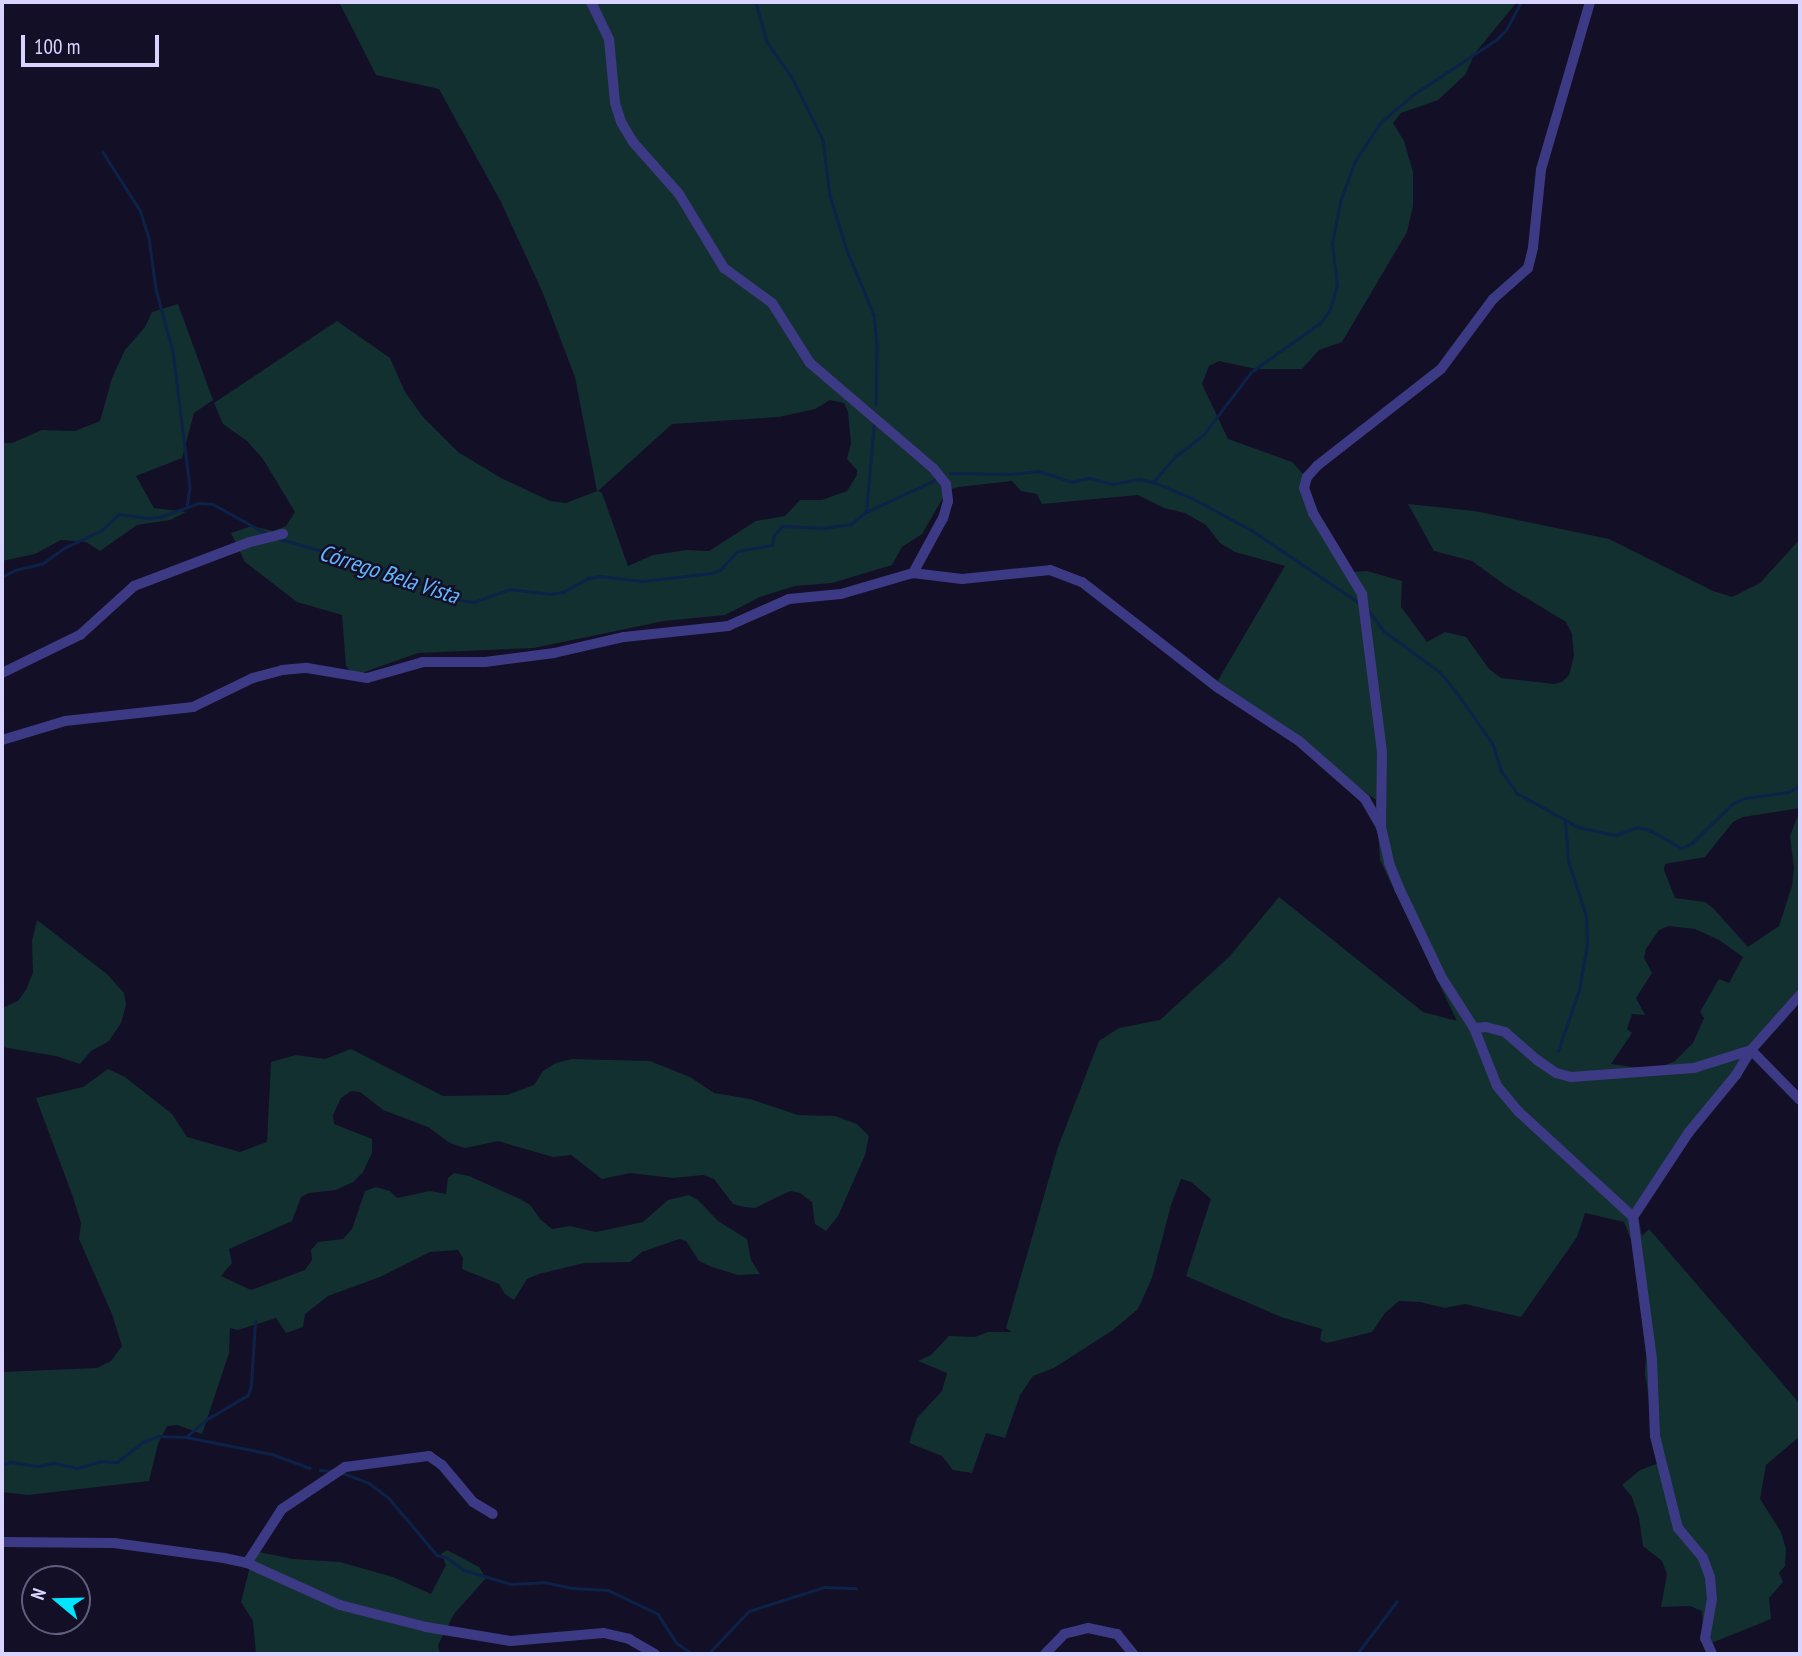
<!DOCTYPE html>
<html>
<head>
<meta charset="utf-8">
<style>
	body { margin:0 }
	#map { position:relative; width:1802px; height:1656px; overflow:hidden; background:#130f26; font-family:"PT Sans Narrow",sans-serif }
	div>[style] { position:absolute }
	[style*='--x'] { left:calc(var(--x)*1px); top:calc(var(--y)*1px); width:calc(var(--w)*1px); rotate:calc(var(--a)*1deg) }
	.green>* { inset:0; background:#12302f }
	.stream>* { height:2.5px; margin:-1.25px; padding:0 1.25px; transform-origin:1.25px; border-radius:1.25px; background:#0c2248 }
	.minor>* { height:10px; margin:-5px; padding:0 5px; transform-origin:5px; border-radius:5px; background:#3d3a85 }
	span { translate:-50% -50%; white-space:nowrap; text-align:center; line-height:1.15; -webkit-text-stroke:5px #130f26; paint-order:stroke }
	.water-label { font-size:23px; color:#62b6ff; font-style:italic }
	.frame { position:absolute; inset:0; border:4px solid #d9d4ff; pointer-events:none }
	.north { position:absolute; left:21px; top:1565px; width:70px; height:70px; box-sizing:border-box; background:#130f26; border:2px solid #625e7d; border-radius:50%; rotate:289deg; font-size:19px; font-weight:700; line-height:28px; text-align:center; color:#d9d4ff }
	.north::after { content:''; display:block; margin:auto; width:24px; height:32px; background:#00e5ff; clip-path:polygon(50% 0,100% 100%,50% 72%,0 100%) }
	.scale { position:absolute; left:21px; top:35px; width:138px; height:32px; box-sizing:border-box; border:4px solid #d9d4ff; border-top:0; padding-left:9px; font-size:21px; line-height:24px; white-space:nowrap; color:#d9d4ff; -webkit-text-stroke:5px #130f26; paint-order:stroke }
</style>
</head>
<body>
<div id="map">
	<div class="green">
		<i style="clip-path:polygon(evenodd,339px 2px,1517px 2px,1475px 53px,1465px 75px,1438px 100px,1401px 113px,1393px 123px,1404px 141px,1413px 172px,1413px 206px,1407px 232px,1342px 342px,1319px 350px,1302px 369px,1256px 369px,1219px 361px,1209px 366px,1202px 384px,1228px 439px,1292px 462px,1305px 476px,1314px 515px,1354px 572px,1367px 571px,1402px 581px,1401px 607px,1427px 642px,1445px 632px,1466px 637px,1489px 669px,1501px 678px,1554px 684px,1562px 682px,1569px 675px,1574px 656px,1572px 634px,1566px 622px,1505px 585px,1472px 561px,1434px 551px,1408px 504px,1475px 511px,1609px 539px,1713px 591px,1732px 597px,1760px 583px,1800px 539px,1800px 808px,1743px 817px,1733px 822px,1705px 857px,1665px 864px,1664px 870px,1675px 898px,1705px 902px,1713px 908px,1748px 947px,1779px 926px,1792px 886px,1794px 868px,1790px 836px,1800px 810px,1800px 991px,1768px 1023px,1638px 1215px,1642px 1236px,1649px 1229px,1800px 1404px,1800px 1436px,1766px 1465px,1760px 1499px,1781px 1532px,1786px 1549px,1785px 1566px,1779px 1573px,1783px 1582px,1769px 1598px,1771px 1619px,1704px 1646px,1702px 1611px,1690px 1606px,1661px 1607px,1667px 1574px,1662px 1561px,1643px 1546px,1639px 1518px,1632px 1497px,1622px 1485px,1640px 1470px,1659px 1463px,1645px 1374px,1646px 1355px,1633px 1245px,1624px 1222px,1585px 1213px,1577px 1237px,1521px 1317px,1465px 1304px,1445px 1308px,1420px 1302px,1399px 1301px,1385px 1313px,1372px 1332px,1327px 1343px,1320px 1340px,1322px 1329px,1281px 1317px,1186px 1276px,1211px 1199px,1191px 1182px,1181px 1179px,1171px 1205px,1152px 1278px,1138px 1309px,1113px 1330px,1054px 1368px,1033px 1376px,1020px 1395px,1005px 1438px,986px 1433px,972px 1473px,953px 1470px,942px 1456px,909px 1443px,917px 1418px,942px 1391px,947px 1373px,918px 1361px,931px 1355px,949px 1336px,975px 1337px,988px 1332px,1012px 1332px,1006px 1328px,1058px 1147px,1099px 1041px,1119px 1028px,1160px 1020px,1229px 957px,1279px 897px,1423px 1012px,1457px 1021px,1380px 860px,1376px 800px,1217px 682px,1285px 566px,1235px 552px,1220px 543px,1206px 525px,1185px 513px,1164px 508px,1138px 495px,1042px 504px,1037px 494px,1021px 491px,1012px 481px,958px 487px,947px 491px,922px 534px,902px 547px,892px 565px,832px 583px,795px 586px,760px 597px,725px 615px,664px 621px,534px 648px,418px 653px,362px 673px,350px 671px,346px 666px,342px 615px,297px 602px,245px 562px,231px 533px,252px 526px,273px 531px,286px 526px,295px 512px,263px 459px,247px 441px,223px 424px,214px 403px,337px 321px,390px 358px,405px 392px,423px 417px,458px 452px,501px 478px,550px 501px,566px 503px,597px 491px,575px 377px,542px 291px,501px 202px,439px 89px,376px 75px,339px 2px,830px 400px,844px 403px,848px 412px,851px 443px,847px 459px,857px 470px,857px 475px,847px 491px,822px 500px,800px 500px,785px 516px,756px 521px,709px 551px,687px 550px,653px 555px,628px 566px,602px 493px,598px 491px,672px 424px,779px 417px,815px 409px,830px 400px,339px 2px,1669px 926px,1695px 929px,1719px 940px,1743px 957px,1729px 983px,1719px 979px,1700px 1012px,1704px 1018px,1693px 1043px,1675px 1061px,1654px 1070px,1611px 1064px,1632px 1033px,1627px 1029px,1632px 1014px,1645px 1015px,1636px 998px,1652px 973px,1644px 958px,1646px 949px,1659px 930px,1669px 926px)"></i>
		<i style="clip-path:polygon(178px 304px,213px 400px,194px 413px,182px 458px,136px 476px,154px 508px,186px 512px,170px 520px,137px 525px,100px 551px,86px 542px,61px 540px,35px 554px,2px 561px,2px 443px,12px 443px,42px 430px,75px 431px,100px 421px,112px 378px,125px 350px,145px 327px,152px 312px)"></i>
		<i style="clip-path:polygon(37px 920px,107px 974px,124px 993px,126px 1005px,121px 1023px,109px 1041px,91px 1051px,80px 1064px,56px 1056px,2px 1047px,2px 1008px,18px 1001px,27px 988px,33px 972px,32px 941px)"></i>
		<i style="clip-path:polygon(351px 1049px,443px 1096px,507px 1095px,534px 1085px,543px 1071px,556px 1063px,572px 1059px,650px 1061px,690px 1077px,714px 1093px,750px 1099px,798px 1115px,835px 1116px,857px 1124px,869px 1136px,865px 1155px,838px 1216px,826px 1231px,815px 1224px,812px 1202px,800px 1193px,790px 1191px,755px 1208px,744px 1207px,733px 1204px,714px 1179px,703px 1175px,673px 1178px,630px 1173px,602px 1179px,571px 1155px,553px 1157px,498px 1141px,465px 1148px,450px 1143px,428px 1127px,383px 1110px,360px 1092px,351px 1091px,341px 1098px,333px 1115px,334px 1124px,372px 1139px,372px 1153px,363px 1172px,353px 1182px,336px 1190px,309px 1193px,301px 1197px,292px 1221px,229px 1249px,232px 1263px,221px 1276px,251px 1290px,305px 1270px,312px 1260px,311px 1250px,318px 1242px,343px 1239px,352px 1229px,365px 1191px,376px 1187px,390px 1191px,397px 1198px,430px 1191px,446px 1194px,448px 1178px,454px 1173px,469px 1176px,520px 1199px,530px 1205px,541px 1220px,552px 1229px,570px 1226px,596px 1232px,643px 1222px,668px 1200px,689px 1195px,698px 1200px,718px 1221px,747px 1239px,751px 1260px,760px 1274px,738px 1275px,712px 1267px,699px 1261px,686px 1241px,679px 1239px,642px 1252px,630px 1262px,584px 1263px,539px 1274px,527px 1279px,514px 1300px,505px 1294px,499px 1284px,462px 1269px,463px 1258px,458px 1250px,430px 1252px,380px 1277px,328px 1296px,305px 1314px,303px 1327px,286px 1333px,276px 1318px,238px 1330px,230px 1328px,229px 1353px,202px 1434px,177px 1425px,167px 1426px,158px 1444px,149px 1481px,28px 1495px,2px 1492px,2px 1372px,97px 1368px,111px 1361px,122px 1346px,112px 1314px,79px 1239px,81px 1223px,73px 1197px,36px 1098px,83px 1087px,108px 1069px,125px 1077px,172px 1114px,187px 1137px,240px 1152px,267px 1142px,271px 1062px,296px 1055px,325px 1059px)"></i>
		<i style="clip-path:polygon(447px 1550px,479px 1567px,486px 1578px,454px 1614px,438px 1645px,440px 1654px,256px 1654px,253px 1621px,241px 1602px,254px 1551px,293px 1559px,340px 1562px,393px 1577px,431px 1594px,446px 1565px,441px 1554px)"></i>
	</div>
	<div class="stream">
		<i style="--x:756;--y:2;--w:41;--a:74.6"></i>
		<i style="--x:767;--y:42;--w:43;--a:54.5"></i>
		<i style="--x:792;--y:77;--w:70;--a:63.8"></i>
		<i style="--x:823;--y:140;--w:56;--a:82.9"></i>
		<i style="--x:830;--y:196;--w:57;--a:72.5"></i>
		<i style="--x:847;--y:250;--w:70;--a:67.4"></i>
		<i style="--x:874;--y:315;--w:28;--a:84"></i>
		<i style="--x:877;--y:343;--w:61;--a:90.9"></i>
		<i style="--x:103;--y:152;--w:69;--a:57.5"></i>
		<i style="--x:140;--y:210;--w:29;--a:72"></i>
		<i style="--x:149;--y:238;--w:51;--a:82.2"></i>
		<i style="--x:156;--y:289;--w:64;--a:74.7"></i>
		<i style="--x:173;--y:351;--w:138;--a:82.9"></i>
		<i style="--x:190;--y:488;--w:20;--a:99"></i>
		<i style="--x:950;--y:473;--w:60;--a:1"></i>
		<i style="--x:1010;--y:474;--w:29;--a:-6"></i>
		<i style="--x:1039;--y:471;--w:35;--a:18"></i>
		<i style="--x:1072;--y:482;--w:18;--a:-13"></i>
		<i style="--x:1090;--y:478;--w:24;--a:15"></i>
		<i style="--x:1113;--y:484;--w:26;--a:-11"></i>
		<i style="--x:1139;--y:479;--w:14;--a:12"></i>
		<i style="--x:1153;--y:482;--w:42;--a:22.3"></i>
		<i style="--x:1192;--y:498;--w:69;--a:28.4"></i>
		<i style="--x:1253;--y:531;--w:127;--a:34.1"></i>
		<i style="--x:1153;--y:482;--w:35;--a:-49"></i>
		<i style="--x:1176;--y:456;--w:36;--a:-38"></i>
		<i style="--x:1204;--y:434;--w:78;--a:-52.8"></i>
		<i style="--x:1251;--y:372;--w:85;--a:-35.4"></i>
		<i style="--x:1320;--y:323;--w:14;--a:-51"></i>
		<i style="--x:1329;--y:312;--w:27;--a:-73"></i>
		<i style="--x:1337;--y:286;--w:42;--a:-96.8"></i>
		<i style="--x:1332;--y:244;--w:43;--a:-79.2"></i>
		<i style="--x:1340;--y:202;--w:44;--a:-69.9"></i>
		<i style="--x:1355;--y:161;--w:45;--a:-56.7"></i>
		<i style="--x:1380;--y:123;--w:45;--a:-40.5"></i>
		<i style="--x:1414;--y:94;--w:98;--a:-33.4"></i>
		<i style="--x:1496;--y:40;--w:14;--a:-45"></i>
		<i style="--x:1506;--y:30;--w:32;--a:-62"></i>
		<i style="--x:866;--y:512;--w:90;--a:-84.9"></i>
		<i style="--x:280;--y:539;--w:107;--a:15.7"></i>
		<i style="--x:383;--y:568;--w:83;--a:22.6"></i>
		<i style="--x:460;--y:600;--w:14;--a:8"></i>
		<i style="--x:474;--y:602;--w:37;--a:-20"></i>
		<i style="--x:509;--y:589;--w:42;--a:6.8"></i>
		<i style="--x:551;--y:594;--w:12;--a:-9"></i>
		<i style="--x:563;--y:592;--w:29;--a:-29"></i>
		<i style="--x:588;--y:578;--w:12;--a:-9"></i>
		<i style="--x:600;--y:576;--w:42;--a:6.8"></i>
		<i style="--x:642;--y:581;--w:70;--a:-6.5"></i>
		<i style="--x:712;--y:573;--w:9;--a:-21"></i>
		<i style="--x:720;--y:570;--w:26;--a:-47"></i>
		<i style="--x:738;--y:551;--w:35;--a:-10"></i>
		<i style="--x:772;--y:545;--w:10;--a:-79"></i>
		<i style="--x:774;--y:535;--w:12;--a:-48"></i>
		<i style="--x:782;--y:526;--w:41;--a:2.8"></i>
		<i style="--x:823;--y:528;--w:28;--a:-8"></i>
		<i style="--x:851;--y:524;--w:19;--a:-39"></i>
		<i style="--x:866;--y:512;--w:76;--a:-24.9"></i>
		<i style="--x:2;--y:577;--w:15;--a:-28"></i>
		<i style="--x:15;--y:570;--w:28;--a:-13"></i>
		<i style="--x:42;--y:564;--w:27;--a:-36"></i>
		<i style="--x:64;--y:548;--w:42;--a:-25.3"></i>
		<i style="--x:102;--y:530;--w:23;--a:-43"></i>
		<i style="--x:119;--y:514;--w:27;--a:8"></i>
		<i style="--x:146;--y:518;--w:14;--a:-4"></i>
		<i style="--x:160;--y:517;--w:41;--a:-19.7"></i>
		<i style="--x:199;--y:503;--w:14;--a:4"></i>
		<i style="--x:213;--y:504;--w:62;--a:29.1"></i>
		<i style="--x:1369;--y:611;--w:25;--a:53"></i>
		<i style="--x:1384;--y:631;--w:69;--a:36.2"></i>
		<i style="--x:1440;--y:672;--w:28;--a:51"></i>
		<i style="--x:1458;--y:694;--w:61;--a:55"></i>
		<i style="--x:1493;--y:744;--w:27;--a:73"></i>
		<i style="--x:1501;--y:770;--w:28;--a:55"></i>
		<i style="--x:1517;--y:793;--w:70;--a:29.1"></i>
		<i style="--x:1578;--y:827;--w:39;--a:12"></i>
		<i style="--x:1616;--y:835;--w:23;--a:-20"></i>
		<i style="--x:1638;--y:827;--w:15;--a:16"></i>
		<i style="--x:1652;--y:831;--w:34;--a:30"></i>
		<i style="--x:1682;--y:848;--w:11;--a:-27"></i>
		<i style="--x:1692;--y:843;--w:56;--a:-44.3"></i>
		<i style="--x:1732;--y:804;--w:14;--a:-25"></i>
		<i style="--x:1745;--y:798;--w:43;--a:-7.9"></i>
		<i style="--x:1788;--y:792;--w:13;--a:-27"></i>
		<i style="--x:1558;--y:1051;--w:65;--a:-71"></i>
		<i style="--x:1579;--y:990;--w:47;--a:-80.1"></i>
		<i style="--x:1587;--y:944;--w:28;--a:-92"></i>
		<i style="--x:1586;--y:916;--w:58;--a:-108.1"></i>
		<i style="--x:1568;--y:861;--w:40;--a:-94.3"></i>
		<i style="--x:186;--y:1437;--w:30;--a:-40"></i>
		<i style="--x:209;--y:1418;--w:45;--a:-30.5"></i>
		<i style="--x:248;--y:1395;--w:10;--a:-73"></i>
		<i style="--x:251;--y:1385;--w:64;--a:-86.4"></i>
		<i style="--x:2;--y:1465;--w:9;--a:-21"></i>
		<i style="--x:10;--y:1462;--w:28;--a:8"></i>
		<i style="--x:38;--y:1466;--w:16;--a:-11"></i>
		<i style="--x:54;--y:1463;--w:24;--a:12"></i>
		<i style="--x:77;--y:1468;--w:25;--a:-16"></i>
		<i style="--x:101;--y:1461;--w:16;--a:4"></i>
		<i style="--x:117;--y:1462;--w:33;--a:-38"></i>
		<i style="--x:143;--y:1442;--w:17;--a:-21"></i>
		<i style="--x:159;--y:1436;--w:27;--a:2"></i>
		<i style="--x:186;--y:1437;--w:88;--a:11.2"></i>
		<i style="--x:272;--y:1454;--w:40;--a:20.2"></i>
		<i style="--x:320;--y:1470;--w:10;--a:6"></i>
		<i style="--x:343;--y:1473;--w:28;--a:21"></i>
		<i style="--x:369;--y:1483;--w:25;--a:37"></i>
		<i style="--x:389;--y:1498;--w:75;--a:49.9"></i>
		<i style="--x:437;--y:1555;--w:11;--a:15"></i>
		<i style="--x:448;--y:1558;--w:20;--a:37"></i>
		<i style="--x:464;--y:1570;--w:49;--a:16.6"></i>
		<i style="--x:511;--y:1584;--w:33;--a:-3"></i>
		<i style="--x:544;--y:1582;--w:29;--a:12"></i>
		<i style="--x:572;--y:1588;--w:36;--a:3"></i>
		<i style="--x:608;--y:1590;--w:55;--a:25.6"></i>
		<i style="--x:658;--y:1614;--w:35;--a:57"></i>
		<i style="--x:677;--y:1643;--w:19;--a:35"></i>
		<i style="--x:708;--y:1654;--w:59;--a:-46.4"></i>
		<i style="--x:749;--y:1611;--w:79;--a:-17.7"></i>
		<i style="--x:824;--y:1587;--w:32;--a:2"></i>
		<i style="--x:1357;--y:1654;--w:66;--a:-53"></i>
	</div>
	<div class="minor">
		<i style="--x:591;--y:2;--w:41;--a:64.1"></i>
		<i style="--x:609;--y:39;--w:64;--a:84.6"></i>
		<i style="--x:615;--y:103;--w:20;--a:72"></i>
		<i style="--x:621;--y:122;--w:23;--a:59"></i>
		<i style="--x:633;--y:142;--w:69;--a:48.5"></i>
		<i style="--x:679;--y:194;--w:87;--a:58.7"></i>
		<i style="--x:724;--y:268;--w:59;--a:36.1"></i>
		<i style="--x:772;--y:303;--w:71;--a:57.7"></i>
		<i style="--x:810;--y:363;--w:162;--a:40.5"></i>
		<i style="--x:933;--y:468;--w:21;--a:51"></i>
		<i style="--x:946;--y:484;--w:17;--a:83"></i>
		<i style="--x:948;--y:501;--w:18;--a:106"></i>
		<i style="--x:943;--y:518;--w:63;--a:118.6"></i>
		<i style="--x:1590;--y:2;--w:175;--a:106.3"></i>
		<i style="--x:1541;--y:170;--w:78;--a:95.9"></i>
		<i style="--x:1533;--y:248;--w:21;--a:104"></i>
		<i style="--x:1528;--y:268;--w:47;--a:138.5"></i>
		<i style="--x:1493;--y:299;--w:87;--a:126.6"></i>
		<i style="--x:1441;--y:369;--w:157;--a:142"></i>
		<i style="--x:1317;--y:466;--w:15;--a:132"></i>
		<i style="--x:1307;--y:477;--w:11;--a:105"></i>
		<i style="--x:1304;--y:488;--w:27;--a:70"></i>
		<i style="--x:1313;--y:513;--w:95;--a:58.8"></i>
		<i style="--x:1362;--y:594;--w:159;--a:82.8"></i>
		<i style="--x:1382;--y:752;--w:75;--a:90.8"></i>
		<i style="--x:1381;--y:827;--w:37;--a:77"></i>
		<i style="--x:1389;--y:863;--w:27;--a:68"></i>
		<i style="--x:1399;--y:888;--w:100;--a:64.5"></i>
		<i style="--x:1442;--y:978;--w:59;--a:57.4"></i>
		<i style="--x:1474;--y:1028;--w:62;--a:68.4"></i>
		<i style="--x:1497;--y:1086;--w:34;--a:50"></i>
		<i style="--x:1519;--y:1112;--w:155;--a:42.6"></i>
		<i style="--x:1633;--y:1217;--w:143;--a:82.4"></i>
		<i style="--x:1652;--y:1359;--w:77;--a:87.8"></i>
		<i style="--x:1655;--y:1436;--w:95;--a:76"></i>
		<i style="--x:1678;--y:1528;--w:39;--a:50"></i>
		<i style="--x:1703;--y:1558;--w:20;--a:70"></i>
		<i style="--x:1710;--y:1577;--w:22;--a:85"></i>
		<i style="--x:1712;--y:1599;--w:40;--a:100"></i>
		<i style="--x:1705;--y:1638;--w:17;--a:66"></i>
		<i style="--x:2;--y:673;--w:87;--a:-26"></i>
		<i style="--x:80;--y:635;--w:73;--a:-42.2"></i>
		<i style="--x:134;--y:586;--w:124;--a:-20.8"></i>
		<i style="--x:250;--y:542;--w:34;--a:-14"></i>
		<i style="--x:2;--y:740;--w:66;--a:-16.8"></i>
		<i style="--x:65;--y:721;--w:129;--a:-6.2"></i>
		<i style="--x:193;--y:707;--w:67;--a:-25.8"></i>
		<i style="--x:253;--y:678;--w:30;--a:-15"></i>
		<i style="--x:282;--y:670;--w:25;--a:-5"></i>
		<i style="--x:307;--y:668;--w:61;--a:9.5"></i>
		<i style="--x:367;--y:678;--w:58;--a:-15.9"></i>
		<i style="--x:423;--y:662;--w:62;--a:0"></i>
		<i style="--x:485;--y:662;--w:70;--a:-7.4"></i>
		<i style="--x:554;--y:653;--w:72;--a:-12.9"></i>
		<i style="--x:624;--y:637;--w:105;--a:-6"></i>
		<i style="--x:728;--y:626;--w:67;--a:-23.9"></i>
		<i style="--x:789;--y:599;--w:52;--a:-5.5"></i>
		<i style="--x:841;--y:594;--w:75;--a:-16.3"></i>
		<i style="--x:913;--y:573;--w:49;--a:7"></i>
		<i style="--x:962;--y:579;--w:88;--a:-5.8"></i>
		<i style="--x:1050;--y:570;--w:34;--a:21"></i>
		<i style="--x:1082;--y:582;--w:171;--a:37.9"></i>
		<i style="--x:1217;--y:687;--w:98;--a:33.4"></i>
		<i style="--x:1299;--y:741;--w:88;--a:41.3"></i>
		<i style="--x:1365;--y:799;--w:32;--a:60"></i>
		<i style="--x:1474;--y:1028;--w:12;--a:-5"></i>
		<i style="--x:1486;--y:1027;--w:20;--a:15"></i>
		<i style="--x:1505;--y:1032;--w:43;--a:41.2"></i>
		<i style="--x:1537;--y:1060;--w:23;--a:34"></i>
		<i style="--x:1556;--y:1073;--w:16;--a:15"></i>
		<i style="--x:1571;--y:1077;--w:123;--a:-4.2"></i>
		<i style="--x:1694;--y:1068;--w:60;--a:-17.5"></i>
		<i style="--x:1751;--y:1050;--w:70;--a:45.6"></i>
		<i style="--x:1633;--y:1217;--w:102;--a:-56.6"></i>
		<i style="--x:1689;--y:1132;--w:74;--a:-50.5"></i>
		<i style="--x:1736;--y:1075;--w:29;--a:-59"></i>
		<i style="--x:1751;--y:1050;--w:74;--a:-48.3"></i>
		<i style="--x:2;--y:1542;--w:112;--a:0.5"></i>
		<i style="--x:114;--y:1543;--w:111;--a:7.8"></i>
		<i style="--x:224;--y:1558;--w:24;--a:12"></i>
		<i style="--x:247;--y:1563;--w:102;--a:24.3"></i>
		<i style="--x:340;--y:1605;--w:89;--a:14.3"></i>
		<i style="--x:426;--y:1627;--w:86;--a:9.4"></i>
		<i style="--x:511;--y:1641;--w:93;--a:-4.9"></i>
		<i style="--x:604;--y:1633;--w:26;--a:13"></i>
		<i style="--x:629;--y:1639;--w:30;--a:30"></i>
		<i style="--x:247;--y:1563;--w:64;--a:-57.1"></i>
		<i style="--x:282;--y:1509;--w:76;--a:-33.7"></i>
		<i style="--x:345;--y:1467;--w:85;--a:-7.5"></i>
		<i style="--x:429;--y:1456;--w:16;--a:35"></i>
		<i style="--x:442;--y:1465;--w:48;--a:50"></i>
		<i style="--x:473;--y:1502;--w:23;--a:31"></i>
		<i style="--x:1045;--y:1654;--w:28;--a:-46"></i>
		<i style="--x:1064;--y:1634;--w:25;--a:-14"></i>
		<i style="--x:1088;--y:1628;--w:30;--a:12"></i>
		<i style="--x:1117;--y:1634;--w:26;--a:51"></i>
	</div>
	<div class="water-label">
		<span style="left:389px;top:574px;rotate:18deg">Córrego Bela Vista</span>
	</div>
	<div class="frame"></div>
	<div class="north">N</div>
	<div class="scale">100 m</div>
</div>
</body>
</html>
